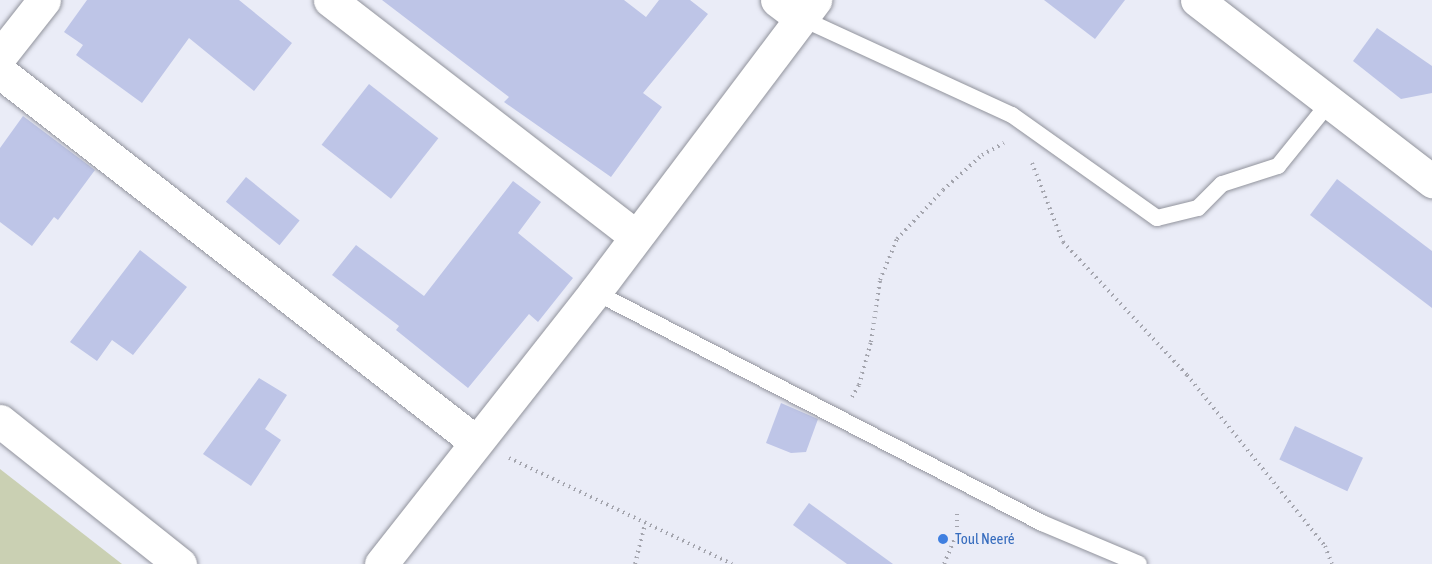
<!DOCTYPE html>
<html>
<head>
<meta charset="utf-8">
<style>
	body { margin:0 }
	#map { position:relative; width:1432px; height:564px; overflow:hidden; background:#eaecf7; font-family:"Asap Condensed",sans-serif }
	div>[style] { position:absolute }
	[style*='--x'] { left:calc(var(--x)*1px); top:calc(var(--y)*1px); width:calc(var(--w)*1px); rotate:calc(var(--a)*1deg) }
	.green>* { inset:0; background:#cad0b3 }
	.building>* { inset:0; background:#bec5e7; transform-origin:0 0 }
	.path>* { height:4px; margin-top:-2px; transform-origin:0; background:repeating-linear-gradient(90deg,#a4a5ae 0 1.5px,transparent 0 6px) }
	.roads { filter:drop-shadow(0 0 2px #91939c) drop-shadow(0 0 2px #91939c) }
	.service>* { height:16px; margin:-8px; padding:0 8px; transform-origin:8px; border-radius:8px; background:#fff }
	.minor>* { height:33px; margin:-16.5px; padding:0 16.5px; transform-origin:16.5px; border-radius:16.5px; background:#fff }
	.dots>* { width:16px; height:16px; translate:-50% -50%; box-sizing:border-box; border:3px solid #eaecf7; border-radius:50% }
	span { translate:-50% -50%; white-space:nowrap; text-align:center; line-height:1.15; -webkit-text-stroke:4.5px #eaecf7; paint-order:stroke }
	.shop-label { font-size:15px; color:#366cbe }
	.left { translate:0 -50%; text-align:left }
</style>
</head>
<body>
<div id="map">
	<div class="green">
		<i style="clip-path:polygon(0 469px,122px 564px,0 564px)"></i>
	</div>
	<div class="building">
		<i style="clip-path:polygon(87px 0,239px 0,292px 43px,254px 91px,189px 38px,142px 103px,76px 55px,83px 45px,64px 32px)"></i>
		<i style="clip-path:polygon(382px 0,624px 0,646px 17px,659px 0,690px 0,708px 14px,643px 93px,662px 107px,611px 177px,504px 102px,509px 97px)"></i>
		<i style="clip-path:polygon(1044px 0,1125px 0,1095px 39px)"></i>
		<i style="clip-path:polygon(1377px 28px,1432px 66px,1432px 93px,1401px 99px,1353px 61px)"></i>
		<i style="left:369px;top:84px;width:88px;height:77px;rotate:38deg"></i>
		<i style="clip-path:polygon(23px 116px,95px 170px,58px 220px,54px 217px,32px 246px,0 222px,0 148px)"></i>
		<i style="left:246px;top:177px;width:69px;height:32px;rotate:39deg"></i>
		<i style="clip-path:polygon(1337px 179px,1432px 251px,1432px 308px,1310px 215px)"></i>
		<i style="clip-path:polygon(513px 181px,541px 202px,518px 233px,573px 278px,538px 322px,529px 314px,468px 388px,396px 330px,399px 326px,332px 275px,356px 245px,424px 296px)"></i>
		<i style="clip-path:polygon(140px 250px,187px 287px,133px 355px,112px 340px,97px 361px,70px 342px)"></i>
		<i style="clip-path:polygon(259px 378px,287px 395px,265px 429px,281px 440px,251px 486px,203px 454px)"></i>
		<i style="clip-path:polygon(781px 403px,818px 419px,806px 452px,791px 453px,766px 443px)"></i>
		<i style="left:1295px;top:426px;width:75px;height:37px;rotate:25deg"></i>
		<i style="clip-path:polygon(809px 503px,893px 564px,847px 564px,793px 525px)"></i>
	</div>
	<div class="path">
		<i style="--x:1032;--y:163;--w:85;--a:68.6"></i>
		<i style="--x:1063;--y:242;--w:182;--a:47"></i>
		<i style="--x:1187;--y:375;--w:220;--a:51.1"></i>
		<i style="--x:1325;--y:546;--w:19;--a:69"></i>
		<i style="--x:852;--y:397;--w:14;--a:-60"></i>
		<i style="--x:859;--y:385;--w:45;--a:-74.4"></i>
		<i style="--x:871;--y:342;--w:63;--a:-81.7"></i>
		<i style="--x:880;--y:280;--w:44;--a:-67.5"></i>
		<i style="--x:897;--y:239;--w:67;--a:-46.8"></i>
		<i style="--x:943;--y:190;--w:52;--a:-41.9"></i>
		<i style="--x:982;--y:155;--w:25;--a:-29"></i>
		<i style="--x:509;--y:458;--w:247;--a:25.4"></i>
		<i style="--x:635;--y:564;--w:41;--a:-76"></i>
		<i style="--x:944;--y:564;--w:34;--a:-67"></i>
		<i style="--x:957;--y:533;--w:23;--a:-90"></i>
	</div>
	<div class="roads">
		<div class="service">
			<i style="--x:801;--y:18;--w:232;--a:24.7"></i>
			<i style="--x:1012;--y:115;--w:178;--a:35.4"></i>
			<i style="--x:1157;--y:218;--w:42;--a:-13.7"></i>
			<i style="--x:1198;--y:208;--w:34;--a:-45"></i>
			<i style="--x:1222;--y:184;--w:59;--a:-17.8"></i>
			<i style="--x:1278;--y:166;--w:81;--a:-51"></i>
			<i style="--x:595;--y:292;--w:503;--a:27.33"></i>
			<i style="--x:1042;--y:523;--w:105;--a:22.9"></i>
		</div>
		<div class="minor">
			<i style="--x:330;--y:0;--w:386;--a:37.7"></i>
			<i style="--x:777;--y:0;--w:30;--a:37"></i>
			<i style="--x:1197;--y:0;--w:297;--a:37.6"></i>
			<i style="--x:0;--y:56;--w:71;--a:-51.8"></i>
			<i style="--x:0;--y:72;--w:603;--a:37.86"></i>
			<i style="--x:0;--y:421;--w:230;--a:38.5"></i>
			<i style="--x:381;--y:564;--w:346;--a:-51.8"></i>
			<i style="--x:595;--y:292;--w:366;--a:-53"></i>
		</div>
	</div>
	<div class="dots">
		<i style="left:943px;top:539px;background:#3f7fe0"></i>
	</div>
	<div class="shop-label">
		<span class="left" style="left:955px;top:539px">Toul Neeré</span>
	</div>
</div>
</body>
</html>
